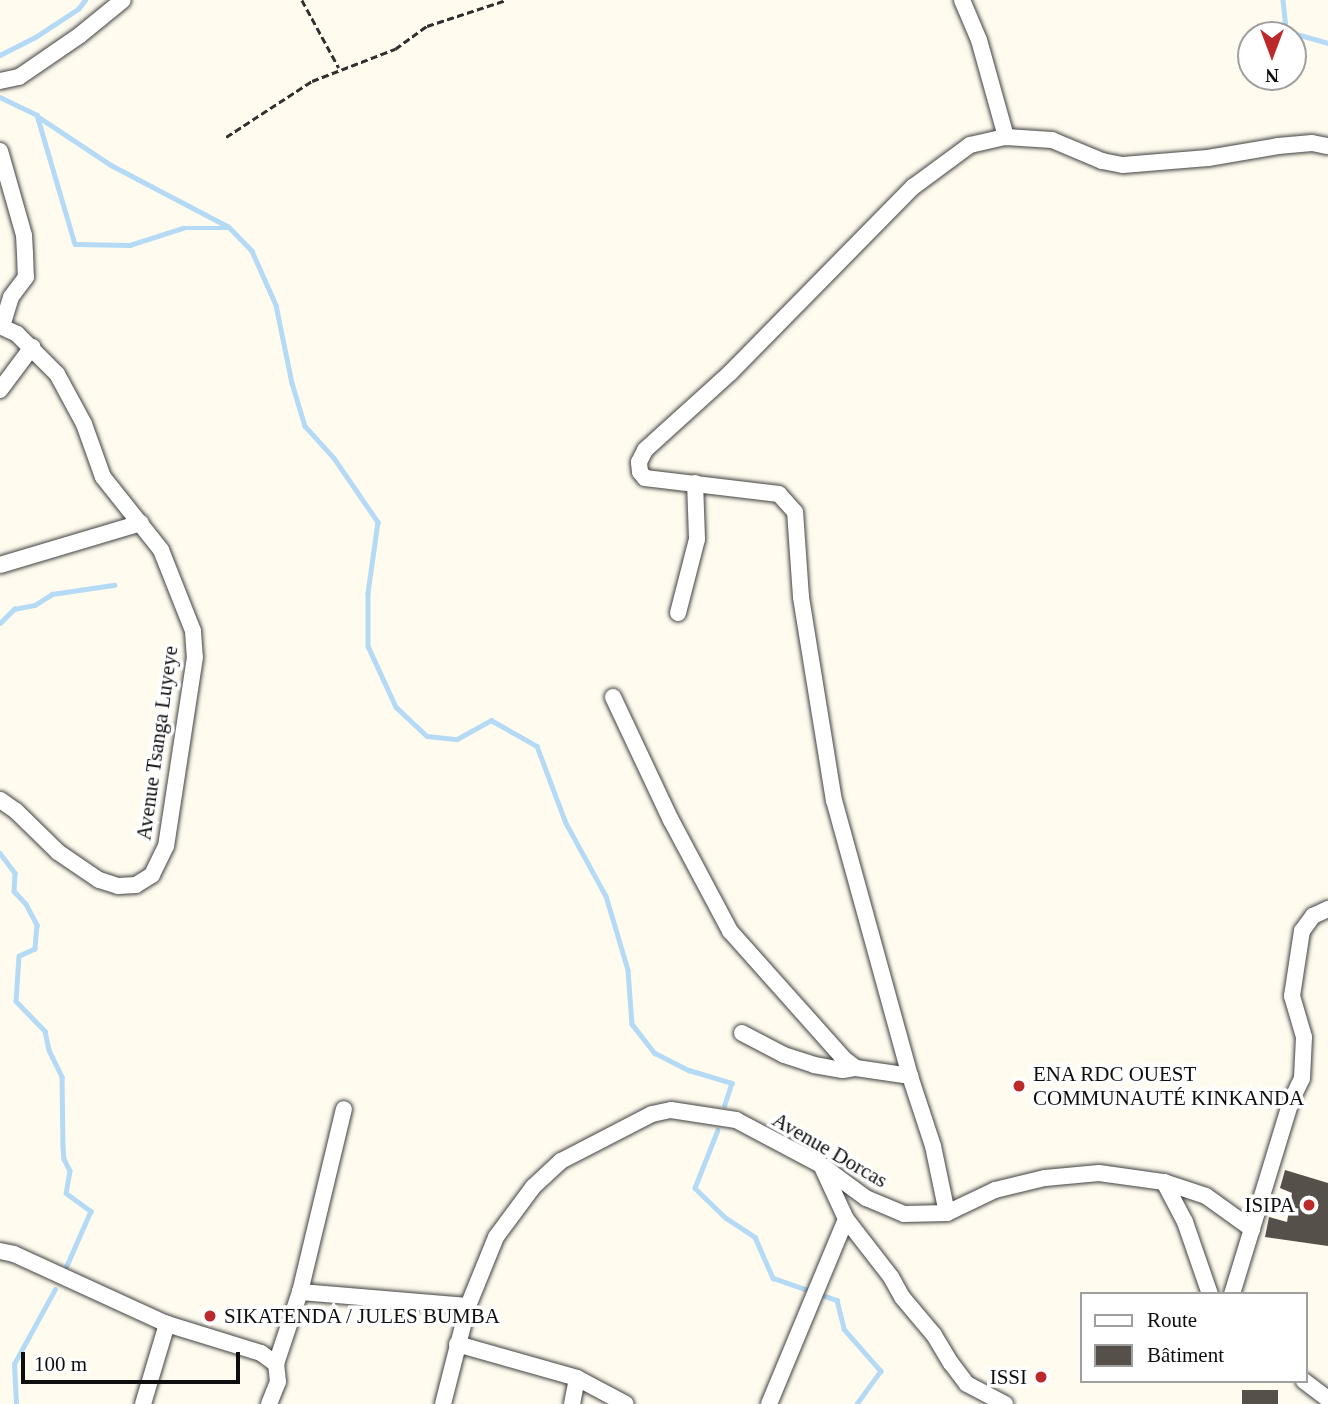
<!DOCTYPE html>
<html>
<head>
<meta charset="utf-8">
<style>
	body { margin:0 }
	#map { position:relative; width:1328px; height:1404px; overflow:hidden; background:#fffcef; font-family:"Times New Roman",serif }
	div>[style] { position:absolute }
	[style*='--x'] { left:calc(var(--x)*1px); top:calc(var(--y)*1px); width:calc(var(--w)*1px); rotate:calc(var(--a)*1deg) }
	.stream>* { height:4.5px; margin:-2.25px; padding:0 2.25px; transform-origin:2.25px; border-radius:2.25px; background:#b5daf5 }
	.building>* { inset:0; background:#56504b; transform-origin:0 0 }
	.path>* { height:2.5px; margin-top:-1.25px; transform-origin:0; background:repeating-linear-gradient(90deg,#303030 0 7px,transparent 0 10.5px) }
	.roads { filter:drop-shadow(0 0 2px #414141) drop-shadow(0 0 2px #414141) }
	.street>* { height:16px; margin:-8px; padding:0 8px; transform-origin:8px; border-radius:8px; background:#fff }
	.dots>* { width:19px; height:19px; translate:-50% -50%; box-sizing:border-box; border:4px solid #fff; border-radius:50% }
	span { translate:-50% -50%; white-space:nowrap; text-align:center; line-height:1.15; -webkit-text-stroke:7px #fff; paint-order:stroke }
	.street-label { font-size:21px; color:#0e0e0e }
	.poi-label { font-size:21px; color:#0e0e0e }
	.left { translate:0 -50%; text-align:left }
	.right { translate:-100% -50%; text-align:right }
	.legend { position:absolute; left:1080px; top:1292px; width:228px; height:91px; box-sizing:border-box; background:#fff; border:2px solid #9f9f9f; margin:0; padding:9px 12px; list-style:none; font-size:21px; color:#0e0e0e }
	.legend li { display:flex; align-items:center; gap:14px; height:35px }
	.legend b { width:35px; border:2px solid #9f9f9f }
	.north { position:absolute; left:1237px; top:21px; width:70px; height:70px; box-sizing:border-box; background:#fff; border:2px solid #9f9f9f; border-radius:50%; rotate:180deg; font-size:19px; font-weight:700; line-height:28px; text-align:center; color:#0e0e0e }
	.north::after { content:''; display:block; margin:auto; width:24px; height:32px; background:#bb292a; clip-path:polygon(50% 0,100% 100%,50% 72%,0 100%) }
	.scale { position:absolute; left:21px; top:1352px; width:219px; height:32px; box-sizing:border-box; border:4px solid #0e0e0e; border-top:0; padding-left:9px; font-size:21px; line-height:24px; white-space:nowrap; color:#0e0e0e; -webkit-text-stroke:5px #fff; paint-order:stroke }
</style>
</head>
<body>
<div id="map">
	<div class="stream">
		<i style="--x:1283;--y:0;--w:31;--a:84"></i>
		<i style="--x:1286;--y:31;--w:44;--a:15.9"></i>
		<i style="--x:0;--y:55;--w:38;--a:-27"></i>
		<i style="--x:34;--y:38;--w:53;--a:-33.4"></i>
		<i style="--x:78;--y:9;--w:11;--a:-52"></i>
		<i style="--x:0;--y:97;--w:41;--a:25.9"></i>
		<i style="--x:37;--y:115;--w:134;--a:73.6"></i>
		<i style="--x:75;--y:244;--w:55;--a:1"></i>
		<i style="--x:130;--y:245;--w:56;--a:-17.8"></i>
		<i style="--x:183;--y:228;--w:47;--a:0"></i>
		<i style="--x:230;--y:228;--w:32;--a:46"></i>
		<i style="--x:252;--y:251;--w:59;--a:66"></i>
		<i style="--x:276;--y:305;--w:80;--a:78.4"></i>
		<i style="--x:292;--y:383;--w:45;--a:73.2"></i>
		<i style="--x:305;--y:426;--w:43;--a:47.8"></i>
		<i style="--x:334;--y:458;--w:78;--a:55.5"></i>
		<i style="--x:378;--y:522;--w:72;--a:98"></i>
		<i style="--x:368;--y:593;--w:53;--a:90"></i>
		<i style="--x:368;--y:646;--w:67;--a:65.3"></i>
		<i style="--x:396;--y:707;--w:42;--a:43.1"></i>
		<i style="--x:427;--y:736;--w:30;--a:6"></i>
		<i style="--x:457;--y:739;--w:39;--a:-29"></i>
		<i style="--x:491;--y:720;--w:53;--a:29.5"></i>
		<i style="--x:537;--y:746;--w:82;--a:69.4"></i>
		<i style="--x:566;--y:823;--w:83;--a:61.3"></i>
		<i style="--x:606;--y:896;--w:77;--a:73.4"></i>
		<i style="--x:628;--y:970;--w:54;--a:85.8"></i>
		<i style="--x:632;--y:1024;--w:37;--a:52"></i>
		<i style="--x:655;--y:1053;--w:38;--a:27"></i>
		<i style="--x:689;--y:1070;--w:45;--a:16.8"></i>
		<i style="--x:732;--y:1083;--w:23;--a:108"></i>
		<i style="--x:37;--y:116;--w:89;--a:33.5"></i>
		<i style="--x:111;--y:165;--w:133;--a:27.7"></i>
		<i style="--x:0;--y:623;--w:20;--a:-45"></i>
		<i style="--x:14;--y:609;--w:21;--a:-11"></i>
		<i style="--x:35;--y:605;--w:20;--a:-33"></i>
		<i style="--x:52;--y:594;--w:63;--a:-8.3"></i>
		<i style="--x:0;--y:853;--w:25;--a:53"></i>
		<i style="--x:15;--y:873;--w:18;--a:93"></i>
		<i style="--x:14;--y:891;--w:18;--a:47"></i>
		<i style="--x:26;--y:904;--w:24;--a:62"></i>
		<i style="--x:37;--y:925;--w:24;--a:95"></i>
		<i style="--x:35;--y:949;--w:17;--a:156"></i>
		<i style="--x:19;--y:956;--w:45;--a:93.8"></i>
		<i style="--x:16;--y:1001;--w:42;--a:46"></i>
		<i style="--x:45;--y:1031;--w:19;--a:78"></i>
		<i style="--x:49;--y:1050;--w:30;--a:64"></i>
		<i style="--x:62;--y:1077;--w:69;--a:89.2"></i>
		<i style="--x:63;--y:1146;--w:13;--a:86"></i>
		<i style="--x:64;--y:1159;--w:13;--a:63"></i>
		<i style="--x:70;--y:1171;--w:22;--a:100"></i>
		<i style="--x:66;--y:1193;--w:31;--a:36"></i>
		<i style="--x:91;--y:1211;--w:60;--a:113.6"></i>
		<i style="--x:718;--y:1130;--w:62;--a:111.6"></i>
		<i style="--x:695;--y:1188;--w:43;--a:44.1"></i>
		<i style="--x:726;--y:1218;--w:35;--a:33"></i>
		<i style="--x:755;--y:1237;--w:45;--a:66.3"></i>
		<i style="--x:773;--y:1278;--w:68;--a:19"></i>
		<i style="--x:837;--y:1300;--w:30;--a:76"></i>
		<i style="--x:844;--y:1329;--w:56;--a:48.6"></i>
		<i style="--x:881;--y:1371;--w:41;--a:126"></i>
		<i style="--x:16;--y:1404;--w:40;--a:-92.9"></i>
		<i style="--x:14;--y:1364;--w:85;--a:-61.3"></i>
	</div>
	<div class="building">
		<i style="clip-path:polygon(1285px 1170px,1328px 1183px,1328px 1246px,1265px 1237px,1269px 1217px,1287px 1222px,1292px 1193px,1280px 1188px)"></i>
		<i style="left:1278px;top:1390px;width:14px;height:36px;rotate:90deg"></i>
	</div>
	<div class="path">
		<i style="--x:302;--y:0;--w:77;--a:61.4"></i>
		<i style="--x:226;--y:137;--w:103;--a:-33.1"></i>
		<i style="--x:312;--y:81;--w:89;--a:-21.1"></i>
		<i style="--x:395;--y:49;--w:39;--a:-36"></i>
		<i style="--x:427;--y:26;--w:83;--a:-18.2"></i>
	</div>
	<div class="roads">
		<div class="street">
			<i style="--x:962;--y:0;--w:43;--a:67"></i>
			<i style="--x:979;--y:40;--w:101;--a:74.4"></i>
			<i style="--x:0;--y:81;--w:19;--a:-12"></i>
			<i style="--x:19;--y:77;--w:74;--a:-34.5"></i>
			<i style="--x:80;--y:35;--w:55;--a:-39.1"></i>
			<i style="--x:0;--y:151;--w:87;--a:74.1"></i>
			<i style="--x:24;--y:235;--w:18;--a:87"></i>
			<i style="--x:25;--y:253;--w:24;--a:88"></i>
			<i style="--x:26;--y:277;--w:25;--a:127"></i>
			<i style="--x:11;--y:297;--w:30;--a:107"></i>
			<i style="--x:0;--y:326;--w:19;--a:25"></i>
			<i style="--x:17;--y:334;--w:57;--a:45"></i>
			<i style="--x:57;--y:374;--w:57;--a:61.6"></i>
			<i style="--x:84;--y:424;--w:56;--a:70.3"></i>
			<i style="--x:103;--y:477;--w:93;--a:51.5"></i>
			<i style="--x:161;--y:550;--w:87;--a:68.4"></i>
			<i style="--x:193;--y:631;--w:26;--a:86"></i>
			<i style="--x:195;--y:657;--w:191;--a:98.7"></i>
			<i style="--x:166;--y:846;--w:32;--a:116"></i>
			<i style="--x:152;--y:875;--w:19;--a:148"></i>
			<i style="--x:136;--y:885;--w:18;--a:177"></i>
			<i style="--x:118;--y:886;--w:20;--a:-162"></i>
			<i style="--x:99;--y:880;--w:50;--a:-145.7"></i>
			<i style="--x:58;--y:852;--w:59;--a:-135.7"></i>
			<i style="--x:16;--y:811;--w:19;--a:-145"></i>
			<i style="--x:0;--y:390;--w:54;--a:-53.3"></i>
			<i style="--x:0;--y:565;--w:147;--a:-16.6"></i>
			<i style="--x:678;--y:613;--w:76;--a:-75.6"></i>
			<i style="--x:697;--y:539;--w:56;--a:-92"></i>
			<i style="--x:613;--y:697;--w:136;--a:64.8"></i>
			<i style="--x:671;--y:820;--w:126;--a:62"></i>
			<i style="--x:730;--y:931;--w:171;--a:48.3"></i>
			<i style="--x:844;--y:1059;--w:15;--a:37"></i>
			<i style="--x:856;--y:1068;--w:55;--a:8.4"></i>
			<i style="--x:742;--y:1033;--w:47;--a:27.6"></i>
			<i style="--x:784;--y:1055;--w:32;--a:18"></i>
			<i style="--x:814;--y:1065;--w:29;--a:10"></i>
			<i style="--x:843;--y:1070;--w:13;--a:-9"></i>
			<i style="--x:822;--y:1167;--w:57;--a:65.2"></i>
			<i style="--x:846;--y:1219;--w:73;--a:52.2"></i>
			<i style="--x:891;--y:1277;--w:23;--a:61"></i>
			<i style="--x:902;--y:1297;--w:50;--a:49.9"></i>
			<i style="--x:934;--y:1335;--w:33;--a:59"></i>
			<i style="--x:951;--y:1363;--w:26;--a:53"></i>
			<i style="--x:967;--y:1384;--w:43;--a:27.8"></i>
			<i style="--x:1164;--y:1182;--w:44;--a:18.4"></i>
			<i style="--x:1206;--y:1196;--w:57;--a:35.7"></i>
			<i style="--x:947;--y:1213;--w:68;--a:-101.8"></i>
			<i style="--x:933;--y:1146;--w:74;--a:-108.2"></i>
			<i style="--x:910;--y:1076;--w:285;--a:-105.4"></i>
			<i style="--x:834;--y:801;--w:207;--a:-99.2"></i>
			<i style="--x:801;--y:597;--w:85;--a:-94"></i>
			<i style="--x:795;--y:512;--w:24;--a:-132"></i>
			<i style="--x:779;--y:494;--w:135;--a:-173.2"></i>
			<i style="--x:645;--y:478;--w:8;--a:-130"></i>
			<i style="--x:640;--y:472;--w:10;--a:-96"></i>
			<i style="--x:639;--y:462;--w:13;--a:-63"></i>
			<i style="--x:645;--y:450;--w:116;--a:-42.2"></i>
			<i style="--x:731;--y:372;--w:260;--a:-45.5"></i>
			<i style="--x:913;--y:187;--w:71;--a:-36.4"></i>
			<i style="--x:970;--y:145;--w:37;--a:-13"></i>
			<i style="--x:1006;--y:137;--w:46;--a:3.7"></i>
			<i style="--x:1052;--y:140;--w:54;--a:22.8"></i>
			<i style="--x:1102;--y:161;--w:21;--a:11"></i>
			<i style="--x:1123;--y:165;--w:85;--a:-4.7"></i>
			<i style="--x:1208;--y:158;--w:71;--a:-9.7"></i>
			<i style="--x:1278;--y:146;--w:34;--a:-5"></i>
			<i style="--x:1312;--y:143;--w:16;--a:11"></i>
			<i style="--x:0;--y:1251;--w:14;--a:12"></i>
			<i style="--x:14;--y:1254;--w:168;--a:24.6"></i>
			<i style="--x:167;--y:1324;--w:98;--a:17.1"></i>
			<i style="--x:261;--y:1353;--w:19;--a:36"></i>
			<i style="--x:300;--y:1292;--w:188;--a:-76.5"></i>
			<i style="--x:1232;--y:1294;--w:202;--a:-73"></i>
			<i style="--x:1291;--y:1101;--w:25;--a:-64"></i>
			<i style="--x:1302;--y:1078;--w:41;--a:-87.2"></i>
			<i style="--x:1304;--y:1037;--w:43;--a:-106.3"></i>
			<i style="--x:1292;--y:996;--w:66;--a:-81.3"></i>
			<i style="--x:1302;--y:931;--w:19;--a:-54"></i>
			<i style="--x:1313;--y:916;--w:17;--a:-25"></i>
			<i style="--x:457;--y:1344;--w:125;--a:15.8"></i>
			<i style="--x:577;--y:1378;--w:55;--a:28"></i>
			<i style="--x:276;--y:1364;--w:76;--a:-71.6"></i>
			<i style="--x:300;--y:1292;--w:169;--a:4.8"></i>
			<i style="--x:1304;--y:1381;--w:30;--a:37"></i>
			<i style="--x:143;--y:1404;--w:84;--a:-73.3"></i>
			<i style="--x:269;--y:1404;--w:24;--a:-68"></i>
			<i style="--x:278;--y:1382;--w:18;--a:-96"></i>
			<i style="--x:443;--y:1404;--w:101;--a:-75.7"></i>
			<i style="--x:468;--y:1306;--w:74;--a:-67.9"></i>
			<i style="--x:496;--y:1237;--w:62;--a:-53.5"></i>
			<i style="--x:533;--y:1187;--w:38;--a:-43"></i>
			<i style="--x:561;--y:1161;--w:102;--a:-27.3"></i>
			<i style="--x:652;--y:1114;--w:19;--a:-12"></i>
			<i style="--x:671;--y:1110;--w:66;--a:8.7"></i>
			<i style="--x:736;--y:1120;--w:96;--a:27.9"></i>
			<i style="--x:821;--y:1165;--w:56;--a:36.3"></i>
			<i style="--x:866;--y:1198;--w:41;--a:22.8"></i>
			<i style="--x:904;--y:1214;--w:43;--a:-1.3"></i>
			<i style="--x:947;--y:1213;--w:53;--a:-25.6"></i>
			<i style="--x:995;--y:1190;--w:51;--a:-13.5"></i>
			<i style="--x:1045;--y:1178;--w:54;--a:-5.3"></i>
			<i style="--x:1099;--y:1173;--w:66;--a:7.9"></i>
			<i style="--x:1164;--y:1182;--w:45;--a:62.3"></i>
			<i style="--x:1185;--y:1222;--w:76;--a:70.9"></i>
			<i style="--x:572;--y:1404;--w:26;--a:-79"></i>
			<i style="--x:769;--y:1404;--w:200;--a:-67.4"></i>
		</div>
	</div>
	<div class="dots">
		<i style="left:1019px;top:1086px;background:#bb292a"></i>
		<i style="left:1309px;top:1205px;background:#bb292a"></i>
		<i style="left:210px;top:1316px;background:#bb292a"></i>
		<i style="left:1041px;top:1377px;background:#bb292a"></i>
	</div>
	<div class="street-label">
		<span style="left:157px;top:743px;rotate:-82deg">Avenue Tsanga Luyeye</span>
		<span style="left:830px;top:1150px;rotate:30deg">Avenue Dorcas</span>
	</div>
	<div class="poi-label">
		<span class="left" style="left:1033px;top:1086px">ENA RDC OUEST<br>COMMUNAUTÉ KINKANDA</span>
		<span class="right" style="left:1295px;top:1205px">ISIPA</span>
		<span class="left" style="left:224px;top:1316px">SIKATENDA / JULES BUMBA</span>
		<span class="right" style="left:1027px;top:1377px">ISSI</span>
	</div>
	<ul class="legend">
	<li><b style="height:9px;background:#fff"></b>Route</li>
	<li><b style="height:19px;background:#56504b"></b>Bâtiment</li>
	</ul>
	<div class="north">N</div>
	<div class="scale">100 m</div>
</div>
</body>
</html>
